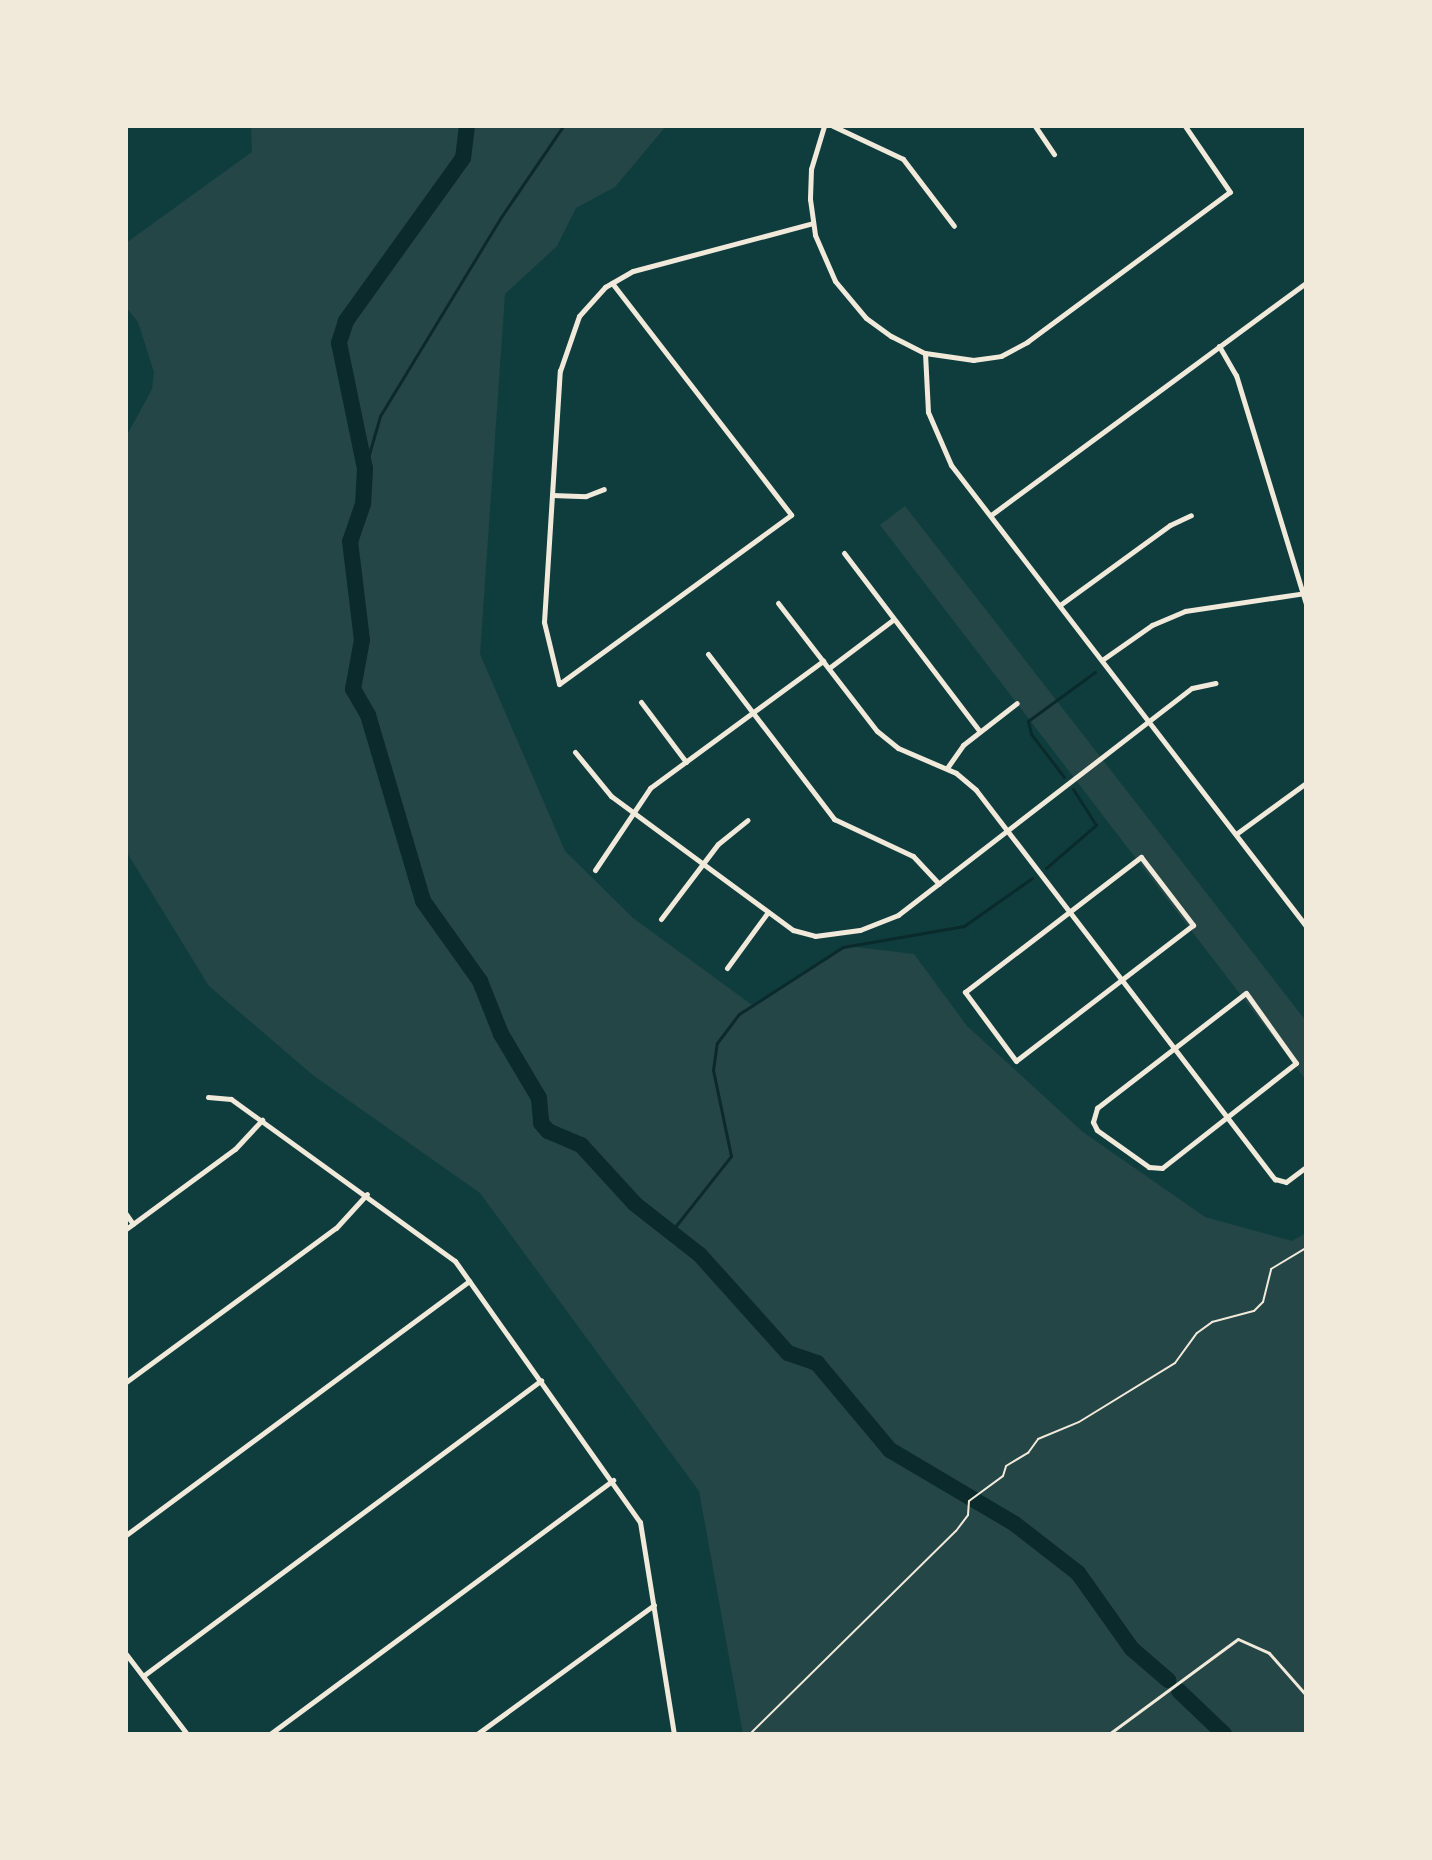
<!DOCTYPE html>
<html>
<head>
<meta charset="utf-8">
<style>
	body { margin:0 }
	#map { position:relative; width:1432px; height:1860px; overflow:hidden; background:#0f3d3e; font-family:"IBM Plex Serif",serif }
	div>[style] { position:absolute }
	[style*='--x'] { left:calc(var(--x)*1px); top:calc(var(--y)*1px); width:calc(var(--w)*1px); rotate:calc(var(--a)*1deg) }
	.green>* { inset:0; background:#244646 }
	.stream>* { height:3px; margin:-1.5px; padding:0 1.5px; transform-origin:1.5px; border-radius:1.5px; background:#0a2a2b }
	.river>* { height:16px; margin:-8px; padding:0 8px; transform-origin:8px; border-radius:8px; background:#0a2a2b }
	.path>* { height:2px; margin:-1px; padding:0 1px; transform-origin:1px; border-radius:1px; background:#f1e9da }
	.service>* { height:3px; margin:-1.5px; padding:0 1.5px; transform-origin:1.5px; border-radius:1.5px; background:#f1e9da }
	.minor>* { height:5px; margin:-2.5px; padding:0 2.5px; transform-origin:2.5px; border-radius:2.5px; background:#f1e9da }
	span { translate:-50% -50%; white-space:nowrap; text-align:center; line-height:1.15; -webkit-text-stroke:6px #f1e9da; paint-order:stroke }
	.frame { position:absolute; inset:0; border:128px solid #f1e9da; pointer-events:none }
</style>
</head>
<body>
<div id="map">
	<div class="green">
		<i style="clip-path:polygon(251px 126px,666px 126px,615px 187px,576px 208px,557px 246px,505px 294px,480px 654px,565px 851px,633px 918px,752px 1005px,847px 946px,914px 954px,967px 1026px,1083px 1132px,1205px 1217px,1292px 1241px,1306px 1233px,1306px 1734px,743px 1734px,699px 1491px,480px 1193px,314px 1076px,209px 986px,126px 851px,126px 437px,152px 389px,154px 372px,138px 322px,126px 307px,126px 243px,252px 152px)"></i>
		<i style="clip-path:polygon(905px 506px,1306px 1021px,1306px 1080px,880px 525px)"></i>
	</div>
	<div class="stream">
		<i style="--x:365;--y:468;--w:54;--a:-73.9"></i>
		<i style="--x:380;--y:416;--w:233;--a:-58.7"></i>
		<i style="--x:501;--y:217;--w:110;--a:-55.7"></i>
		<i style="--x:1064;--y:777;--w:54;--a:-127.5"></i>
		<i style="--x:1031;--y:734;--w:13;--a:-103"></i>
		<i style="--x:1028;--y:721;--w:83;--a:-36.2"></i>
		<i style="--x:1046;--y:868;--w:66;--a:-40.7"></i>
		<i style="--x:1096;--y:825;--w:43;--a:-122.6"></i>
		<i style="--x:671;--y:1232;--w:97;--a:-51.7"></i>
		<i style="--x:731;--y:1156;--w:88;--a:-101.8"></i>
		<i style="--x:713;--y:1070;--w:27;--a:-82"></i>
		<i style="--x:717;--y:1043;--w:36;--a:-53"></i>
		<i style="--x:739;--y:1014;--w:124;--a:-32.8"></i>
		<i style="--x:843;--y:947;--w:123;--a:-9.8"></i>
		<i style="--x:964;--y:926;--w:83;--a:-35.2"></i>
	</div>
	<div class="river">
		<i style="--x:467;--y:126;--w:32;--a:97"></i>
		<i style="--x:463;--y:158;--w:201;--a:125.7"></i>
		<i style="--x:346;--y:321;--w:23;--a:108"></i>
		<i style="--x:339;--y:343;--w:128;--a:78.3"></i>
		<i style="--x:365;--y:468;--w:36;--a:93"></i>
		<i style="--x:363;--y:504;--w:39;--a:109"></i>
		<i style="--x:350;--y:541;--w:100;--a:83.1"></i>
		<i style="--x:362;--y:640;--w:50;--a:100.4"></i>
		<i style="--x:353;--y:689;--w:30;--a:60"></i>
		<i style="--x:368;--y:715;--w:194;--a:73.5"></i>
		<i style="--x:423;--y:901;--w:98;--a:54.5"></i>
		<i style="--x:480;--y:981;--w:57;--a:68.4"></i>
		<i style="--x:501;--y:1034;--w:74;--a:59.3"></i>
		<i style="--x:539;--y:1098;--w:25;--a:85"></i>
		<i style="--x:541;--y:1123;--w:11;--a:49"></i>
		<i style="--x:548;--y:1131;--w:36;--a:23"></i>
		<i style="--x:581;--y:1145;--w:80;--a:47.5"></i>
		<i style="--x:635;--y:1204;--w:83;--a:38.1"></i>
		<i style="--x:700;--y:1255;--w:132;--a:48.1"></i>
		<i style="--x:788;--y:1353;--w:31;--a:19"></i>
		<i style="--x:817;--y:1363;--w:114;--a:50"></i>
		<i style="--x:890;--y:1450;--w:145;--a:30.6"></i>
		<i style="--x:1015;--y:1524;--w:80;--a:37.9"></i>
		<i style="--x:1078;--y:1573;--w:93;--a:54.6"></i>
		<i style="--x:1132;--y:1649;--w:48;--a:40.7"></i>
		<i style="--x:1179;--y:1691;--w:62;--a:43.7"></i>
	</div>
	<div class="path">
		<i style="--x:750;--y:1734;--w:289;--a:-44.6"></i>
		<i style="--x:956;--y:1531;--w:20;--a:-53"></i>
		<i style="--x:968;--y:1515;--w:14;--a:-86"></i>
		<i style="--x:969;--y:1501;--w:42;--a:-36.3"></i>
		<i style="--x:1003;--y:1476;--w:10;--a:-73"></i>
		<i style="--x:1006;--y:1466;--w:26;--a:-31"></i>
		<i style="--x:1028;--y:1453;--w:17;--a:-54"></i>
		<i style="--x:1038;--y:1439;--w:44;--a:-22.5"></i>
		<i style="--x:1079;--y:1422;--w:113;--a:-31.6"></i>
		<i style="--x:1175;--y:1363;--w:37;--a:-54"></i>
		<i style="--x:1197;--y:1333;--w:19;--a:-36"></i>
		<i style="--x:1212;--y:1322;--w:43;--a:-14.7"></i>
		<i style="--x:1254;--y:1311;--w:13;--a:-45"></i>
		<i style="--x:1263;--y:1302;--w:34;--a:-76"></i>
		<i style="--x:1271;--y:1269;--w:41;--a:-31"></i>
	</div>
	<div class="service">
		<i style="--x:1109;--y:1734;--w:160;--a:-36.4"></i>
		<i style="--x:1238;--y:1639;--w:34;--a:24"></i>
		<i style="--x:1269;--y:1653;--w:56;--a:48.6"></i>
	</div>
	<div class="minor">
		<i style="--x:824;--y:126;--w:45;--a:106.8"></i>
		<i style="--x:811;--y:169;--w:30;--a:92"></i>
		<i style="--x:810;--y:199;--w:36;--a:82"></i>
		<i style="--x:815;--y:235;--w:50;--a:66.5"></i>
		<i style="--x:835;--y:281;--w:48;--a:50"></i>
		<i style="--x:866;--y:318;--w:31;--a:36"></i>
		<i style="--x:891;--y:336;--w:38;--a:27"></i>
		<i style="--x:925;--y:353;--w:49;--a:8.3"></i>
		<i style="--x:973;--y:360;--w:28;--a:-8"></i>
		<i style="--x:1001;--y:356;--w:30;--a:-28"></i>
		<i style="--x:1027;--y:342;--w:252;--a:-36.5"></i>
		<i style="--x:1230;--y:192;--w:80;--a:-124.3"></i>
		<i style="--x:833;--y:126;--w:77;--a:25.2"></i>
		<i style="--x:903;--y:159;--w:84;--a:52.7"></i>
		<i style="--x:1035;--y:126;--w:34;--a:56"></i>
		<i style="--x:612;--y:283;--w:293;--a:52.3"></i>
		<i style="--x:791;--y:515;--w:287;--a:143.9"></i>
		<i style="--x:559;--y:684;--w:64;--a:-103.6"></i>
		<i style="--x:544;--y:622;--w:252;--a:-86.4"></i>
		<i style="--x:560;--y:371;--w:58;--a:-70.9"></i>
		<i style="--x:579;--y:316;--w:39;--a:-48"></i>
		<i style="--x:605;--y:287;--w:32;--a:-30"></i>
		<i style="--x:633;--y:271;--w:186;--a:-14.9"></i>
		<i style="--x:1219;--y:346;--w:34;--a:60"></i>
		<i style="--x:1236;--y:375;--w:239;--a:73"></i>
		<i style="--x:925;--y:353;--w:59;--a:87.1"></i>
		<i style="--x:928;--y:412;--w:58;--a:66.5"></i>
		<i style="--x:951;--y:465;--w:582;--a:52.4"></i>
		<i style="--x:552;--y:495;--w:34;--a:2"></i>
		<i style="--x:586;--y:496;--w:19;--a:-21"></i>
		<i style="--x:991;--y:515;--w:391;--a:-36.4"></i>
		<i style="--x:844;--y:553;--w:223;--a:52.7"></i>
		<i style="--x:778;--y:603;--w:162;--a:52.3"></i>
		<i style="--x:877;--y:731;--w:27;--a:39"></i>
		<i style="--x:898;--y:748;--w:63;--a:23.3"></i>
		<i style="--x:956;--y:773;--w:26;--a:40"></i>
		<i style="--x:976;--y:790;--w:491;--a:52.5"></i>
		<i style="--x:1275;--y:1179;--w:11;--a:15"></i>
		<i style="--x:1286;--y:1182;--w:25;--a:-37"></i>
		<i style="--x:1060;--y:605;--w:136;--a:-36"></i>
		<i style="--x:1170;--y:525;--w:23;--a:-25"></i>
		<i style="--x:708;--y:654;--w:208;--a:52.6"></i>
		<i style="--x:834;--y:819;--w:87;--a:25.1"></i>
		<i style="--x:913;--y:856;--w:38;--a:47"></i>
		<i style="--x:1102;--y:660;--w:61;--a:-35"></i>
		<i style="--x:1152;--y:625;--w:36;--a:-23"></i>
		<i style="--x:1185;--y:611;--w:121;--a:-8.5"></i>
		<i style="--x:829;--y:668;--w:81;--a:-37"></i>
		<i style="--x:641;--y:702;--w:75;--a:53.1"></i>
		<i style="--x:575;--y:752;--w:57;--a:50.7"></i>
		<i style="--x:611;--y:796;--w:226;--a:36.4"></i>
		<i style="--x:793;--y:930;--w:23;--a:15"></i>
		<i style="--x:815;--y:936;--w:45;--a:-7.6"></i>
		<i style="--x:860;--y:930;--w:41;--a:-21.5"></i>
		<i style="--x:898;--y:915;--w:371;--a:-37.7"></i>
		<i style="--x:1192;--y:688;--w:24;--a:-12"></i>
		<i style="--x:947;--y:768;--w:28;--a:-55"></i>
		<i style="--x:963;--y:745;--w:68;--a:-37.9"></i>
		<i style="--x:1236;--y:834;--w:87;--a:-36.1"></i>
		<i style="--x:1141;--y:857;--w:86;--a:52.6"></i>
		<i style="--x:1193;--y:925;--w:223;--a:142.5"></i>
		<i style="--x:1016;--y:1061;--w:86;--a:-126.5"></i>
		<i style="--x:965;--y:992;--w:222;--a:-37.5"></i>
		<i style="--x:595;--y:870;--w:99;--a:-56.1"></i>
		<i style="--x:650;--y:788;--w:215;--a:-36.3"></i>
		<i style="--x:661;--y:919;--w:94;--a:-52.8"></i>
		<i style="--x:718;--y:844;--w:38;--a:-39"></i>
		<i style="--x:727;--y:968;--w:69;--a:-53.8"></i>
		<i style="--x:1246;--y:993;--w:86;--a:54.5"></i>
		<i style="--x:1296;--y:1063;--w:170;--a:141.9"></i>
		<i style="--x:1162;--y:1168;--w:13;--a:-176"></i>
		<i style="--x:1149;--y:1167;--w:64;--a:-144.6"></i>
		<i style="--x:1097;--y:1130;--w:9;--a:-117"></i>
		<i style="--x:1093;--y:1122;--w:15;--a:-74"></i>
		<i style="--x:1097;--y:1108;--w:188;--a:-37.7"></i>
		<i style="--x:208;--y:1097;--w:23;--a:5"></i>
		<i style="--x:231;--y:1099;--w:276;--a:35.9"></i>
		<i style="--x:455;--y:1261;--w:320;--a:54.7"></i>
		<i style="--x:640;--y:1522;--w:215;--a:80.9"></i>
		<i style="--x:126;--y:1214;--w:12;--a:55"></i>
		<i style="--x:126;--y:1229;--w:135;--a:-36.3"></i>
		<i style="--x:235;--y:1149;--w:40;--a:-47"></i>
		<i style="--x:126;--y:1382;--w:260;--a:-36.3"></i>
		<i style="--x:336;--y:1228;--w:46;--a:-47.6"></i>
		<i style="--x:126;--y:1535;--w:427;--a:-36.5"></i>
		<i style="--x:126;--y:1654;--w:101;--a:52.7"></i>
		<i style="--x:143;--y:1676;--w:496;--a:-36.6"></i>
		<i style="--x:270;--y:1734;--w:427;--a:-36.5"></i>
		<i style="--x:477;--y:1734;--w:219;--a:-36.1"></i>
	</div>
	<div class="frame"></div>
</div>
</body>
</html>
